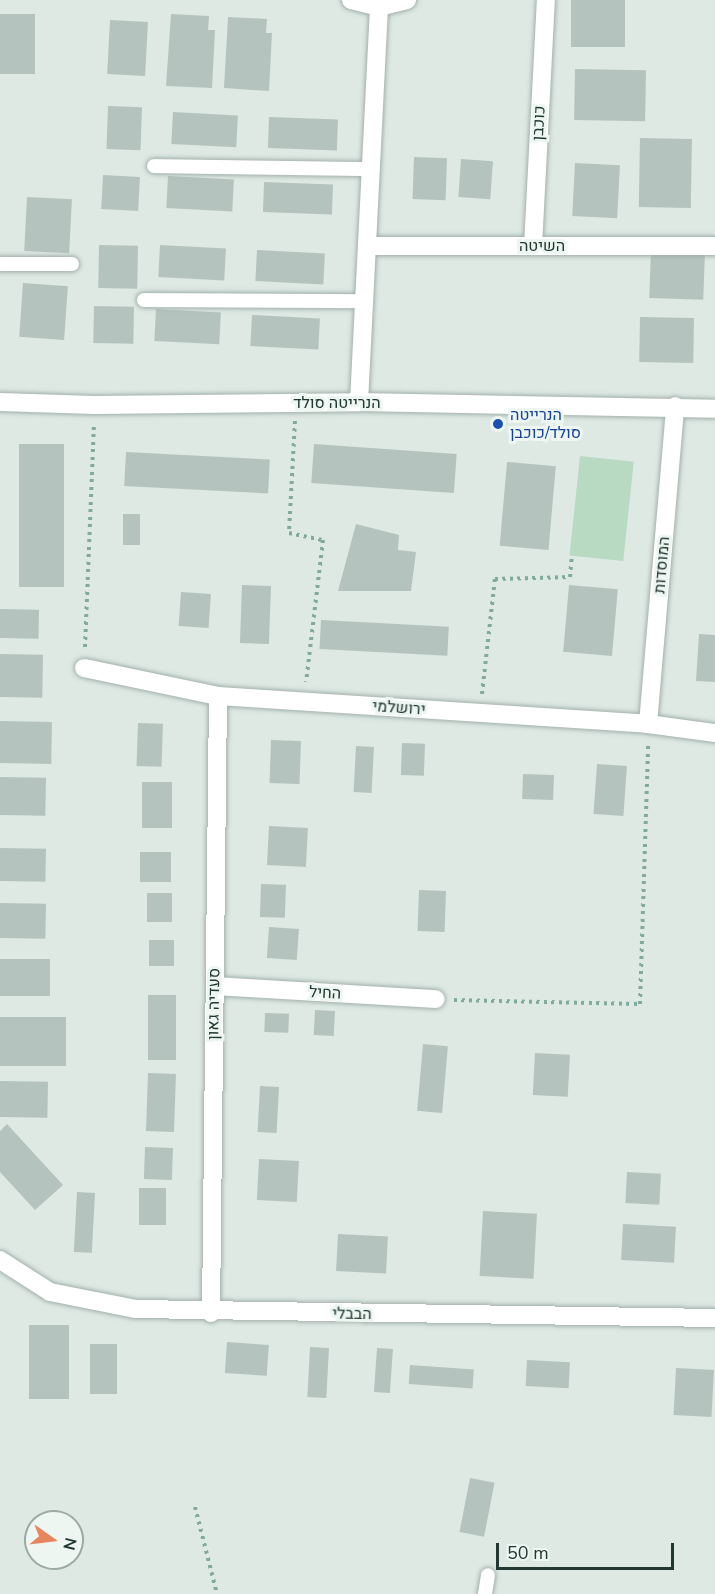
<!DOCTYPE html>
<html>
<head>
<meta charset="utf-8">
<style>
	body { margin:0 }
	#map { position:relative; width:715px; height:1594px; overflow:hidden; background:#dee9e4; font-family:"Nunito Sans",Heebo,sans-serif }
	div>[style] { position:absolute }
	[style*='--x'] { left:calc(var(--x)*1px); top:calc(var(--y)*1px); width:calc(var(--w)*1px); rotate:calc(var(--a)*1deg) }
	.green>* { inset:0; background:#b8d9c2; transform-origin:0 0 }
	.building>* { inset:0; background:#b4c3bd; transform-origin:0 0 }
	.path>* { height:4px; margin-top:-2px; transform-origin:0; background:repeating-linear-gradient(90deg,#81aa9f 0 3px,transparent 0 7.5px) }
	.roads { filter:drop-shadow(0 0 2px #a2b0ab) drop-shadow(0 0 2px #a2b0ab) }
	.service>* { height:14px; margin:-7px; padding:0 7px; transform-origin:7px; border-radius:7px; background:#fff }
	.minor>* { height:18px; margin:-9px; padding:0 9px; transform-origin:9px; border-radius:9px; background:#fff }
	.dots>* { width:16px; height:16px; translate:-50% -50%; box-sizing:border-box; border:3px solid #eef6f2; border-radius:50% }
	span { translate:-50% -50%; white-space:nowrap; text-align:center; line-height:1.15; -webkit-text-stroke:6px #eef6f2; paint-order:stroke }
	.street-label { font-size:16px; color:#213732 }
	.transit-label { font-size:16px; color:#164399 }
	.left { translate:0 -50%; text-align:left }
	.north { position:absolute; left:24px; top:1510px; width:60px; height:60px; box-sizing:border-box; background:#eef6f2; border:2px solid #9caaa5; border-radius:50%; rotate:104deg; font-size:16px; font-weight:700; line-height:24px; text-align:center; color:#213732 }
	.north::after { content:''; display:block; margin:auto; width:21px; height:27px; background:#e8855d; clip-path:polygon(50% 0,100% 100%,50% 72%,0 100%) }
	.scale { position:absolute; left:496px; top:1543px; width:178px; height:27px; box-sizing:border-box; border:3px solid #213732; border-top:0; padding-left:8px; font-size:18px; line-height:21px; white-space:nowrap; color:#213732; -webkit-text-stroke:4px #eef6f2; paint-order:stroke }
</style>
</head>
<body>
<div id="map">
	<div class="green">
		<i style="left:580px;top:456px;width:54px;height:100px;rotate:6deg"></i>
	</div>
	<div class="building">
		<i style="left:571px;top:0;width:54px;height:47px"></i>
		<i style="left:0;top:14px;width:35px;height:60px"></i>
		<i style="clip-path:polygon(171px 14px,209px 16px,208px 30px,215px 30px,212px 88px,166px 86px)"></i>
		<i style="clip-path:polygon(228px 17px,267px 19px,266px 33px,272px 33px,269px 91px,224px 88px)"></i>
		<i style="left:110px;top:20px;width:38px;height:54px;rotate:3deg"></i>
		<i style="left:575px;top:69px;width:71px;height:51px;rotate:1deg"></i>
		<i style="left:108px;top:106px;width:34px;height:43px;rotate:2deg"></i>
		<i style="left:173px;top:112px;width:65px;height:32px;rotate:3deg"></i>
		<i style="left:269px;top:117px;width:69px;height:31px;rotate:2deg"></i>
		<i style="left:640px;top:138px;width:52px;height:69px;rotate:1deg"></i>
		<i style="left:414px;top:157px;width:33px;height:42px;rotate:2deg"></i>
		<i style="left:461px;top:159px;width:32px;height:38px;rotate:4deg"></i>
		<i style="left:575px;top:163px;width:45px;height:53px;rotate:3deg"></i>
		<i style="left:103px;top:175px;width:37px;height:34px;rotate:3deg"></i>
		<i style="left:168px;top:176px;width:66px;height:32px;rotate:3deg"></i>
		<i style="left:264px;top:182px;width:69px;height:30px;rotate:2deg"></i>
		<i style="left:27px;top:197px;width:45px;height:54px;rotate:3deg"></i>
		<i style="left:99px;top:245px;width:39px;height:43px;rotate:1deg"></i>
		<i style="left:160px;top:245px;width:66px;height:32px;rotate:3deg"></i>
		<i style="left:651px;top:249px;width:54px;height:49px;rotate:2deg"></i>
		<i style="left:257px;top:250px;width:68px;height:31px;rotate:3deg"></i>
		<i style="left:23px;top:283px;width:45px;height:54px;rotate:4deg"></i>
		<i style="left:94px;top:306px;width:40px;height:37px;rotate:1deg"></i>
		<i style="left:156px;top:309px;width:65px;height:32px;rotate:3deg"></i>
		<i style="left:252px;top:315px;width:68px;height:31px;rotate:3deg"></i>
		<i style="left:640px;top:317px;width:54px;height:45px;rotate:1deg"></i>
		<i style="left:19px;top:444px;width:45px;height:143px"></i>
		<i style="left:314px;top:444px;width:143px;height:39px;rotate:4deg"></i>
		<i style="left:126px;top:452px;width:144px;height:34px;rotate:3deg"></i>
		<i style="left:507px;top:462px;width:49px;height:84px;rotate:5deg"></i>
		<i style="left:123px;top:514px;width:17px;height:31px"></i>
		<i style="clip-path:polygon(356px 524px,399px 535px,398px 550px,416px 552px,411px 591px,338px 591px)"></i>
		<i style="left:242px;top:585px;width:29px;height:58px;rotate:2deg"></i>
		<i style="left:569px;top:585px;width:49px;height:67px;rotate:5deg"></i>
		<i style="left:181px;top:592px;width:30px;height:34px;rotate:4deg"></i>
		<i style="left:0;top:609px;width:39px;height:29px;rotate:1deg"></i>
		<i style="left:321px;top:620px;width:128px;height:29px;rotate:3deg"></i>
		<i style="clip-path:polygon(699px 634px,715px 635px,715px 682px,696px 681px)"></i>
		<i style="left:0;top:654px;width:43px;height:43px;rotate:1deg"></i>
		<i style="left:0;top:721px;width:52px;height:42px;rotate:1deg"></i>
		<i style="left:138px;top:723px;width:25px;height:43px;rotate:2deg"></i>
		<i style="left:271px;top:740px;width:30px;height:43px;rotate:2deg"></i>
		<i style="left:402px;top:743px;width:23px;height:32px;rotate:2deg"></i>
		<i style="left:356px;top:746px;width:18px;height:46px;rotate:3deg"></i>
		<i style="left:597px;top:764px;width:30px;height:50px;rotate:4deg"></i>
		<i style="left:523px;top:774px;width:31px;height:25px;rotate:2deg"></i>
		<i style="left:0;top:777px;width:46px;height:38px;rotate:1deg"></i>
		<i style="left:142px;top:782px;width:30px;height:46px"></i>
		<i style="left:269px;top:826px;width:39px;height:39px;rotate:3deg"></i>
		<i style="left:0;top:848px;width:46px;height:33px;rotate:1deg"></i>
		<i style="left:140px;top:852px;width:31px;height:30px"></i>
		<i style="left:261px;top:884px;width:25px;height:33px;rotate:2deg"></i>
		<i style="left:419px;top:890px;width:27px;height:41px;rotate:2deg"></i>
		<i style="left:147px;top:893px;width:25px;height:29px"></i>
		<i style="left:0;top:903px;width:46px;height:35px;rotate:1deg"></i>
		<i style="left:269px;top:927px;width:30px;height:31px;rotate:4deg"></i>
		<i style="left:149px;top:940px;width:25px;height:26px"></i>
		<i style="left:0;top:959px;width:50px;height:37px"></i>
		<i style="left:148px;top:995px;width:28px;height:65px"></i>
		<i style="left:315px;top:1010px;width:20px;height:25px;rotate:3deg"></i>
		<i style="left:265px;top:1013px;width:24px;height:19px;rotate:2deg"></i>
		<i style="left:0;top:1017px;width:66px;height:49px"></i>
		<i style="left:423px;top:1044px;width:25px;height:67px;rotate:5deg"></i>
		<i style="left:535px;top:1053px;width:35px;height:42px;rotate:3deg"></i>
		<i style="left:148px;top:1073px;width:28px;height:58px;rotate:2deg"></i>
		<i style="left:0;top:1081px;width:48px;height:36px;rotate:1deg"></i>
		<i style="left:260px;top:1086px;width:19px;height:46px;rotate:3deg"></i>
		<i style="clip-path:polygon(7px 1124px,63px 1185px,35px 1210px,0 1172px,0 1131px)"></i>
		<i style="left:145px;top:1147px;width:28px;height:32px;rotate:2deg"></i>
		<i style="left:259px;top:1159px;width:40px;height:41px;rotate:3deg"></i>
		<i style="left:627px;top:1172px;width:34px;height:31px;rotate:3deg"></i>
		<i style="left:139px;top:1188px;width:27px;height:37px"></i>
		<i style="left:77px;top:1192px;width:18px;height:60px;rotate:3deg"></i>
		<i style="left:483px;top:1211px;width:54px;height:65px;rotate:3deg"></i>
		<i style="left:623px;top:1224px;width:53px;height:36px;rotate:3deg"></i>
		<i style="left:338px;top:1234px;width:50px;height:37px;rotate:3deg"></i>
		<i style="left:29px;top:1325px;width:40px;height:74px"></i>
		<i style="left:227px;top:1342px;width:42px;height:31px;rotate:4deg"></i>
		<i style="left:90px;top:1344px;width:27px;height:50px"></i>
		<i style="left:310px;top:1347px;width:19px;height:50px;rotate:3deg"></i>
		<i style="left:377px;top:1348px;width:16px;height:44px;rotate:4deg"></i>
		<i style="left:527px;top:1360px;width:43px;height:26px;rotate:3deg"></i>
		<i style="left:410px;top:1365px;width:64px;height:19px;rotate:4deg"></i>
		<i style="left:676px;top:1368px;width:38px;height:47px;rotate:3deg"></i>
		<i style="left:470px;top:1478px;width:25px;height:55px;rotate:11deg"></i>
	</div>
	<div class="path">
		<i style="--x:295;--y:421;--w:112;--a:93.1"></i>
		<i style="--x:289;--y:533;--w:35;--a:12"></i>
		<i style="--x:323;--y:540;--w:143;--a:96.8"></i>
		<i style="--x:85;--y:647;--w:223;--a:-87.7"></i>
		<i style="--x:482;--y:694;--w:116;--a:-83.6"></i>
		<i style="--x:495;--y:579;--w:75;--a:-1.5"></i>
		<i style="--x:570;--y:577;--w:21;--a:-85"></i>
		<i style="--x:454;--y:1000;--w:186;--a:1.2"></i>
		<i style="--x:640;--y:1004;--w:260;--a:-88.2"></i>
		<i style="--x:195;--y:1507;--w:90;--a:75.8"></i>
	</div>
	<div class="roads">
		<div class="service">
			<i style="--x:154;--y:166;--w:217;--a:0.8"></i>
			<i style="--x:0;--y:264;--w:72;--a:0"></i>
			<i style="--x:144;--y:300;--w:222;--a:0.3"></i>
			<i style="--x:485;--y:1594;--w:19;--a:-81"></i>
		</div>
		<div class="minor">
			<i style="--x:351;--y:0;--w:29;--a:14"></i>
			<i style="--x:379;--y:7;--w:29;--a:-14"></i>
			<i style="--x:368;--y:246;--w:347;--a:0"></i>
			<i style="--x:533;--y:246;--w:246;--a:-87"></i>
			<i style="--x:0;--y:402;--w:94;--a:1.8"></i>
			<i style="--x:94;--y:405;--w:265;--a:-0.6"></i>
			<i style="--x:359;--y:402;--w:356;--a:1.1"></i>
			<i style="--x:359;--y:402;--w:396;--a:-87.1"></i>
			<i style="--x:84;--y:668;--w:137;--a:11.8"></i>
			<i style="--x:218;--y:696;--w:431;--a:3.7"></i>
			<i style="--x:648;--y:724;--w:68;--a:7.7"></i>
			<i style="--x:648;--y:724;--w:319;--a:-85.1"></i>
			<i style="--x:215;--y:986;--w:221;--a:3.4"></i>
			<i style="--x:0;--y:1260;--w:59;--a:32.6"></i>
			<i style="--x:50;--y:1292;--w:88;--a:11.2"></i>
			<i style="--x:136;--y:1309;--w:579;--a:0.89"></i>
			<i style="--x:211;--y:1313;--w:617;--a:-89.35"></i>
		</div>
	</div>
	<div class="dots">
		<i style="left:498px;top:424px;background:#1a4fb4"></i>
	</div>
	<div class="street-label">
		<span style="left:539px;top:123px;rotate:-87deg">כוכבן</span>
		<span style="left:542px;top:246px">השיטה</span>
		<span style="left:337px;top:403px">הנרייטה סולד</span>
		<span style="left:662px;top:565px;rotate:-85deg">המוסדות</span>
		<span style="left:399px;top:708px;rotate:4deg">ירושלמי</span>
		<span style="left:325px;top:993px;rotate:3deg">החיל</span>
		<span style="left:214px;top:1004px;rotate:-89deg">סעדיה גאון</span>
		<span style="left:352px;top:1314px;rotate:1deg">הבבלי</span>
	</div>
	<div class="transit-label">
		<span class="left" style="left:510px;top:424px">הנרייטה<br>סולד/כוכבן</span>
	</div>
	<div class="north">N</div>
	<div class="scale">50 m</div>
</div>
</body>
</html>
